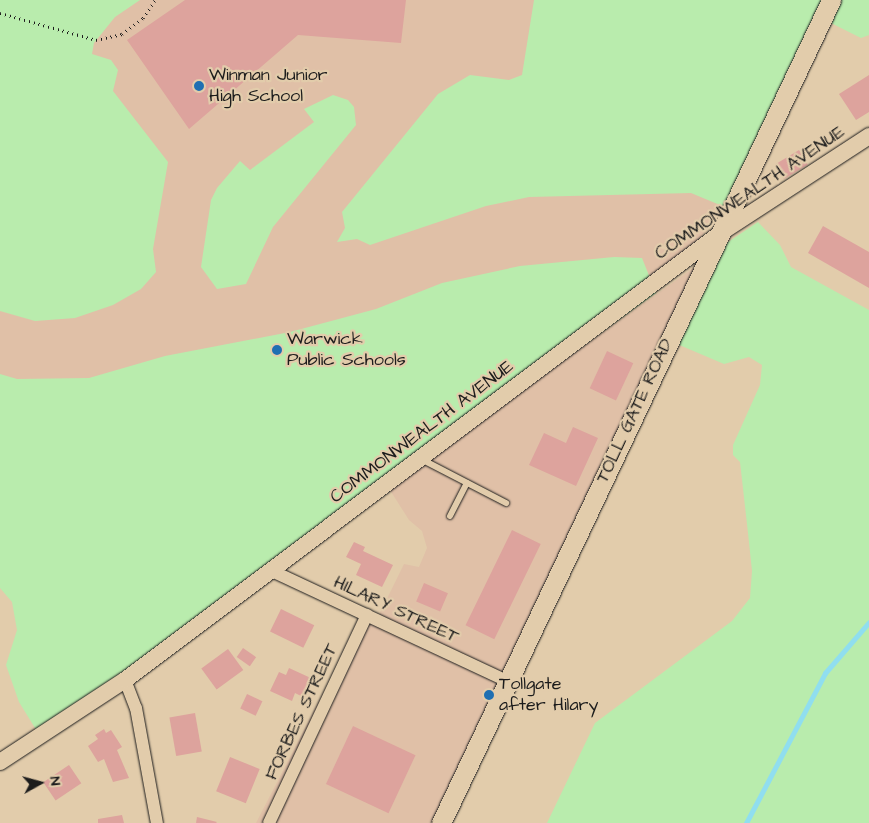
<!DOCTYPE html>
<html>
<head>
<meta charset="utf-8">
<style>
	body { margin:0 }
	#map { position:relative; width:869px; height:823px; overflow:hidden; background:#e2ccab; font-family:"Architects Daughter",sans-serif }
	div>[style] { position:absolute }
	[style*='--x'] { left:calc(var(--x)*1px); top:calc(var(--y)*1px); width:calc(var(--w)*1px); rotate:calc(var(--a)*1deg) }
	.built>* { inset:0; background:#e0c0a7 }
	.green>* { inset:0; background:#b9ecad }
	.stream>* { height:5px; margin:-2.5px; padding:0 2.5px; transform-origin:2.5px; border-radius:2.5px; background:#90deef }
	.building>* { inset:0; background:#dda39d; transform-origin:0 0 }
	.path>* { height:3px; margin-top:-1.5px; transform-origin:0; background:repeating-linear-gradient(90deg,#1c1c1c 0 1px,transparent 0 5px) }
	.roads { filter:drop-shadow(0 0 1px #1c1c1c) drop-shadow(0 0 1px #1c1c1c) }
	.service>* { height:6px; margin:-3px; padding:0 3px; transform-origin:3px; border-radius:3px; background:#e2ccab }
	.minor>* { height:12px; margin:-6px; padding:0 6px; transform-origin:6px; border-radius:6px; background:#e2ccab }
	.tertiary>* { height:16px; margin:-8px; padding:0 8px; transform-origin:8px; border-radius:8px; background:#e2ccab }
	.secondary>* { height:19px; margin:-9.5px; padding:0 9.5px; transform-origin:9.5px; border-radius:9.5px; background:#e2ccab }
	.dots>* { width:14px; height:14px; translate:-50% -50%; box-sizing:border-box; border:2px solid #e2ccab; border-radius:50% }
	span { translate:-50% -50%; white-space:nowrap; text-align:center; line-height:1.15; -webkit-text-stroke:4.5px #e2ccab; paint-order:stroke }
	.poi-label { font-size:18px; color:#1c1c1c }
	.left { translate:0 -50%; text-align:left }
	.street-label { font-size:18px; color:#1c1c1c }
	.north { position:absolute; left:15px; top:758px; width:50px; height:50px; -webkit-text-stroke:4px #e2ccab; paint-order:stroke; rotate:83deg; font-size:14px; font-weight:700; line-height:20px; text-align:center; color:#1c1c1c }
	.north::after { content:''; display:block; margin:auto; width:18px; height:22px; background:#1c1c1c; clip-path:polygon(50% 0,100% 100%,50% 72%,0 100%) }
</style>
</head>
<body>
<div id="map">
	<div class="built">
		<i style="clip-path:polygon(0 0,817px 0,708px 228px,687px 255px,55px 704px,0 446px)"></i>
		<i style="clip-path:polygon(699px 264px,440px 823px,256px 823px,361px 619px,376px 621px,404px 564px,419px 567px,427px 548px,422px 531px,409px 520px,388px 487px)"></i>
	</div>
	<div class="green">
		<i style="clip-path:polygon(0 0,140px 0,115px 17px,94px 43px,92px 54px,111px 60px,118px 70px,113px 91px,168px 162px,153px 249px,156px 272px,141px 289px,113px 305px,75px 318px,35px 321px,0 311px)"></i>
		<i style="clip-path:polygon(534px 0,869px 0,869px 35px,861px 38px,827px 21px,732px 210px,691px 193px,529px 197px,486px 206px,370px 245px,357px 239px,337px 242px,345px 228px,342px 212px,438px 94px,470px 75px,509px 80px,522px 75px)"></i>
		<i style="clip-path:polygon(333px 95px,348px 100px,354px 107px,356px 125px,273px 227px,246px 284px,217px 289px,201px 267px,211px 200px,217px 188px,240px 161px,250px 170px,314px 122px,304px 109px)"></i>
		<i style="clip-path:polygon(758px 222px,780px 245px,791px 267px,869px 310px,869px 823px,547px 823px,595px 723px,732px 621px,750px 598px,752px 571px,748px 533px,740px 462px,733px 455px,733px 445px,760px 385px,762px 365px,749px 357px,724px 364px,677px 344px,722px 246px)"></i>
		<i style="clip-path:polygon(614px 257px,642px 258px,656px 293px,41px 736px,35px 728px,19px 702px,6px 665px,17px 630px,12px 602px,0 588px,0 374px,17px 379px,89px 378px,165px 356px,290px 332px,376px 309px,442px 283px,520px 266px)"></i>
	</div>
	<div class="stream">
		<i style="--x:746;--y:823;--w:170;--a:-62.2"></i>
		<i style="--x:825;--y:673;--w:67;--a:-49.2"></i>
	</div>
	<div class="building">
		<i style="clip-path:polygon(185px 0,406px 0,401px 43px,298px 35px,189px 129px,127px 40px)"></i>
		<i style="clip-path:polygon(869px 75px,869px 112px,856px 120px,839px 94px)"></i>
		<i style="left:799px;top:150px;width:17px;height:28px;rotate:59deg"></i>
		<i style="clip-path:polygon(823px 226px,869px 252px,869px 288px,808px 253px)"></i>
		<i style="left:607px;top:351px;width:29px;height:41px;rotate:25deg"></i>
		<i style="clip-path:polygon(573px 427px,598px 438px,576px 486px,529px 465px,544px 433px,566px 443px)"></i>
		<i style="left:512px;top:530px;width:32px;height:106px;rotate:26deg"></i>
		<i style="clip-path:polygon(354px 542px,365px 547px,363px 551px,393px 565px,382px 587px,356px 575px,361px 564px,346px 557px)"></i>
		<i style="left:424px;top:583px;width:26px;height:20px;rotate:23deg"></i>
		<i style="left:281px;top:609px;width:37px;height:25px;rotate:26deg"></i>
		<i style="left:243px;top:648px;width:16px;height:11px;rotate:35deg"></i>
		<i style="left:228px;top:649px;width:26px;height:33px;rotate:54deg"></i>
		<i style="clip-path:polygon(289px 668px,313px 679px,305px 698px,295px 693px,292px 701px,270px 691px,279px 672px,286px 675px)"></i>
		<i style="left:247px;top:694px;width:17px;height:16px;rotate:25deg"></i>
		<i style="left:195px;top:713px;width:39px;height:26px;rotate:80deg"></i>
		<i style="left:353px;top:726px;width:69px;height:64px;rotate:25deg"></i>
		<i style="clip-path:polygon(104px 729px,106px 733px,111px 730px,122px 747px,117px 750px,129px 778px,113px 782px,104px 759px,98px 762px,88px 746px,98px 739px,95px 735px)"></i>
		<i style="left:230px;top:757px;width:32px;height:37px;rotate:22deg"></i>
		<i style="left:69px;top:765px;width:22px;height:31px;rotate:56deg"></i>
		<i style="clip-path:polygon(122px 815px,124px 823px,98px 823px,98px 819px)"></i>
		<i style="clip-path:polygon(197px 817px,217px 822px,216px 823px,196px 823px)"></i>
	</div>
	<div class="path">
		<i style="--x:0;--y:13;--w:100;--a:15.7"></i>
		<i style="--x:96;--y:40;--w:27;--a:-13"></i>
		<i style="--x:122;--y:34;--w:26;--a:-37"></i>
		<i style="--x:143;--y:18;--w:22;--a:-56"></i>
	</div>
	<div class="roads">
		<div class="service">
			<i style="--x:421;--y:459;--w:96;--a:27.4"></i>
			<i style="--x:450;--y:516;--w:37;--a:-63"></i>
		</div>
		<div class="minor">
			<i style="--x:270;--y:570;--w:262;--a:25.1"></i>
			<i style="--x:125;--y:680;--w:30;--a:69"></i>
			<i style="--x:136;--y:708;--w:117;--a:79.7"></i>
			<i style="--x:269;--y:823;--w:230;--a:-64.8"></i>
		</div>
		<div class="tertiary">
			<i style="--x:0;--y:762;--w:149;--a:-33.3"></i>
			<i style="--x:125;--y:680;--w:746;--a:-36.89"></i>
			<i style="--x:722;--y:232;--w:176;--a:-33.1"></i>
		</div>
		<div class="secondary">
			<i style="--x:441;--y:823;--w:911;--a:-64.64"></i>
		</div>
	</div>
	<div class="dots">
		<i style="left:199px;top:86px;background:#1f6fb2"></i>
		<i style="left:277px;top:350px;background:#1f6fb2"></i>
		<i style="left:489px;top:695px;background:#1f6fb2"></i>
	</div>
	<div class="poi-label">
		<span class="left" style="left:209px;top:86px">Winman Junior<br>High School</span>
		<span class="left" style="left:287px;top:350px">Warwick<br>Public Schools</span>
		<span class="left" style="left:499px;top:695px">Tollgate<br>after Hilary</span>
	</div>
	<div class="street-label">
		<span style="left:750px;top:193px;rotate:-34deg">COMMONWEALTH AVENUE</span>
		<span style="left:635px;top:411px;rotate:-65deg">TOLL GATE ROAD</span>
		<span style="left:422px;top:432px;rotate:-37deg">COMMONWEALTH AVENUE</span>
		<span style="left:396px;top:610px;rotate:25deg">HILARY STREET</span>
		<span style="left:302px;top:712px;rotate:-65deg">FORBES STREET</span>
	</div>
	<div class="north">N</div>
</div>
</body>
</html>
